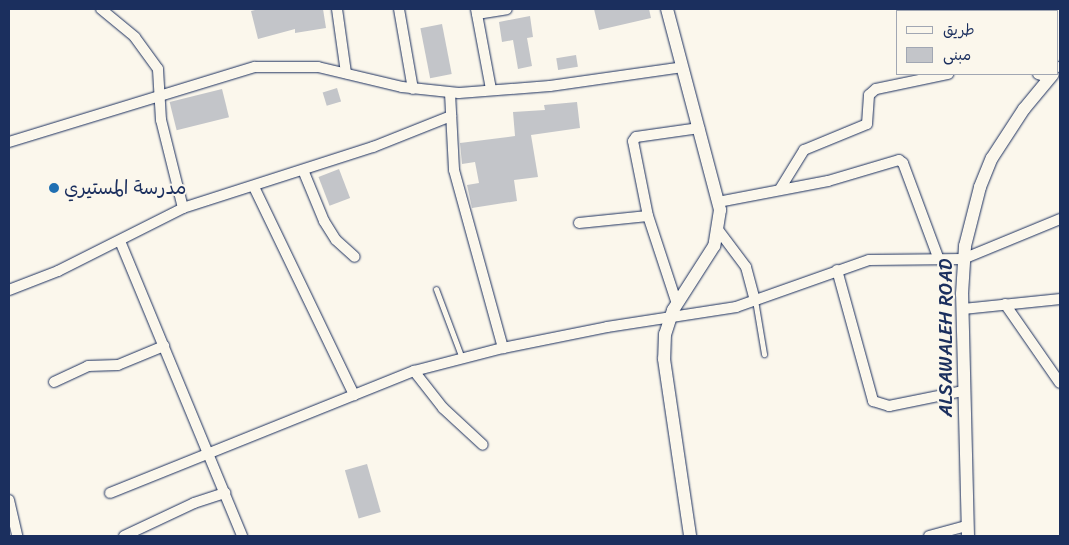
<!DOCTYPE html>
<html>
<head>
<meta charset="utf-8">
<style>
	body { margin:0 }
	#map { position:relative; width:1069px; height:545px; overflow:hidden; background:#fbf7ec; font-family:Sriracha,"Playpen Sans Arabic",sans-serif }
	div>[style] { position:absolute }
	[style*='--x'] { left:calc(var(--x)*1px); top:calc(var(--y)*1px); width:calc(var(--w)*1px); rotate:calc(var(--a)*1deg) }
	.building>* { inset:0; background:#c3c5c9; transform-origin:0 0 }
	.roads { filter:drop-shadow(0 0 1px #1b2f5e) drop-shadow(0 0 1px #1b2f5e) }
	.service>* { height:5px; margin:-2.5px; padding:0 2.5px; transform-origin:2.5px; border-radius:2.5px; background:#fbf7ec }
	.minor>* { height:10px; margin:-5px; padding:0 5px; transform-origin:5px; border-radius:5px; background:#fbf7ec }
	.tertiary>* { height:12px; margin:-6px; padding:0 6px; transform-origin:6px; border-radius:6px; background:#fbf7ec }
	.dots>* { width:14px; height:14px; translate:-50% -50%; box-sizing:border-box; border:2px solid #fbf7ec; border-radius:50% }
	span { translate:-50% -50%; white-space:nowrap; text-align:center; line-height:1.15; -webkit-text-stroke:4px #fbf7ec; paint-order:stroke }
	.poi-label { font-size:19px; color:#1b2f5e }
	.left { translate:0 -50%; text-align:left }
	.street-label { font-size:19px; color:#1b2f5e }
	.frame { position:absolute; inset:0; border:10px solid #1b2f5e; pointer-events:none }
	.legend { position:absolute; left:896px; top:10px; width:162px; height:65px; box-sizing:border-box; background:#fbf7ec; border:1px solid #a1a7b3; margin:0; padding:6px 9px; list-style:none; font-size:15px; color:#1b2f5e }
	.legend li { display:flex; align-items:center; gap:10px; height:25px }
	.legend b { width:25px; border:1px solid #a1a7b3 }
</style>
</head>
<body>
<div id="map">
	<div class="building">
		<i style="clip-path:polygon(259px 9px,323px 9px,326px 28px,295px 33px,295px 29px,258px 39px,251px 11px)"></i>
		<i style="clip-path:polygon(594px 9px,649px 9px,651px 18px,599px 30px)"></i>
		<i style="clip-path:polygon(530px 16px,533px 37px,527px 38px,532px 66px,518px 69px,513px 40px,502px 42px,499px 22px)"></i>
		<i style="left:442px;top:24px;width:51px;height:22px;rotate:79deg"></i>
		<i style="left:576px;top:55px;width:12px;height:20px;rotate:81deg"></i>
		<i style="left:337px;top:88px;width:14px;height:15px;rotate:73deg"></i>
		<i style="left:222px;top:89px;width:29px;height:54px;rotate:76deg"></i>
		<i style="clip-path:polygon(577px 102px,580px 128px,531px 135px,538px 177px,514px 180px,517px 201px,472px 208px,467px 185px,479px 183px,475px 162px,462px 164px,460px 143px,515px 136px,513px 112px,545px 110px,544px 105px)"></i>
		<i style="left:339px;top:169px;width:31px;height:22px;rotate:69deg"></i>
		<i style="left:367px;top:464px;width:50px;height:23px;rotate:74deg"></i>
	</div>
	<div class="roads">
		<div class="service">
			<i style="--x:436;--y:289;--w:74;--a:69.4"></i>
			<i style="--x:755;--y:300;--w:55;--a:80.5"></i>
		</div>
		<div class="minor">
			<i style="--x:337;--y:9;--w:65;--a:82"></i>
			<i style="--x:399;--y:9;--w:81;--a:80.1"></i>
			<i style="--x:476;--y:9;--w:81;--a:79.4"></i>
			<i style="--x:1015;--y:9;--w:2;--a:63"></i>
			<i style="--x:477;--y:14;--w:30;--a:-9"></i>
			<i style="--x:1059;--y:67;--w:1;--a:0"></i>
			<i style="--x:1038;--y:74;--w:13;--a:18"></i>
			<i style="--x:450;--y:93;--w:77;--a:87"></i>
			<i style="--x:454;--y:170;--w:185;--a:74.6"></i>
			<i style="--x:9;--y:142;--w:257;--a:-17"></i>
			<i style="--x:255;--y:67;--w:63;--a:0"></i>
			<i style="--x:318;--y:67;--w:86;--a:13.4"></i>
			<i style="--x:402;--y:87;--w:57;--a:6"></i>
			<i style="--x:459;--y:93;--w:91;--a:-4.4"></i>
			<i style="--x:550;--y:86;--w:134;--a:-8.1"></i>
			<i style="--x:303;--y:170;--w:55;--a:67.6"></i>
			<i style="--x:324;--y:221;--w:22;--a:58"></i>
			<i style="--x:336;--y:240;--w:25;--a:42"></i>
			<i style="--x:254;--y:187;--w:231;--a:64.3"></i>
			<i style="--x:780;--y:189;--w:46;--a:-58.4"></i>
			<i style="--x:804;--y:150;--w:68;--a:-22.4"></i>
			<i style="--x:867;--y:124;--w:29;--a:-86"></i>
			<i style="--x:869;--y:95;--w:9;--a:-41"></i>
			<i style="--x:876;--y:89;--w:74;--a:-11.8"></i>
			<i style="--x:718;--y:202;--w:112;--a:-10.8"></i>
			<i style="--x:828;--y:181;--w:74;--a:-16.5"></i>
			<i style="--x:899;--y:160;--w:5;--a:37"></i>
			<i style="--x:903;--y:163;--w:103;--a:69.6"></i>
			<i style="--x:183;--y:208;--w:200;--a:-17.8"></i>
			<i style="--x:373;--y:147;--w:84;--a:-21.7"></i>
			<i style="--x:579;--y:223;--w:69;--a:-5.8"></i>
			<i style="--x:719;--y:231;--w:45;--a:53.1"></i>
			<i style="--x:746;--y:267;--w:34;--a:75"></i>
			<i style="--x:120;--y:241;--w:319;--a:67.5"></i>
			<i style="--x:837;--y:270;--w:136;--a:74.6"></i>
			<i style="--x:873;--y:401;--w:17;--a:17"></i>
			<i style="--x:889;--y:406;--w:76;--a:-11.5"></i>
			<i style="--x:9;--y:290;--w:53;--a:-21.2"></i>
			<i style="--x:58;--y:271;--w:140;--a:-26.7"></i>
			<i style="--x:183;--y:208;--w:91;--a:-104"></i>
			<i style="--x:161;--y:120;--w:51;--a:-93.4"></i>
			<i style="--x:158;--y:69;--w:39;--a:-126"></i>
			<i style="--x:135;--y:37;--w:44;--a:-140.5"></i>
			<i style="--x:677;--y:304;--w:93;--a:-108.2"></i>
			<i style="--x:648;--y:216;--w:76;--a:-101.3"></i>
			<i style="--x:633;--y:141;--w:5;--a:-53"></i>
			<i style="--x:636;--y:137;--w:64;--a:-8.1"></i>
			<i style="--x:1005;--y:304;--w:96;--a:55.2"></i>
			<i style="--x:963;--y:309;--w:98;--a:-5.9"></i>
			<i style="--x:414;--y:371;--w:47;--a:51.9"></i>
			<i style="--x:443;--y:408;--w:54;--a:42.8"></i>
			<i style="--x:54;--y:382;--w:38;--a:-25"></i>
			<i style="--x:88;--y:366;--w:30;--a:-2"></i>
			<i style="--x:118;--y:365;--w:50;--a:-22.4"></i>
			<i style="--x:110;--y:493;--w:328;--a:-21.9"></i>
			<i style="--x:414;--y:371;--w:92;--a:-14.5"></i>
			<i style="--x:503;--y:348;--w:106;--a:-11.4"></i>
			<i style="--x:607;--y:327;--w:131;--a:-8.8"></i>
			<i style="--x:736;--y:307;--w:141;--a:-19.5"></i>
			<i style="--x:869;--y:260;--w:94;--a:-0.6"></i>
			<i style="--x:963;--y:259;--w:105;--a:-22.4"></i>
			<i style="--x:9;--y:500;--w:37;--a:77"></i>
			<i style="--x:124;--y:536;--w:77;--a:-25.2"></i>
			<i style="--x:194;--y:503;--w:33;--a:-18"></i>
			<i style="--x:929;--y:536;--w:39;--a:-15"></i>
		</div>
		<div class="tertiary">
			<i style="--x:667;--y:9;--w:208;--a:75.2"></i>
			<i style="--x:720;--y:210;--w:36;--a:99"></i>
			<i style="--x:714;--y:246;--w:76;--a:122.6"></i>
			<i style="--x:673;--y:310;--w:25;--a:108"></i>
			<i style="--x:665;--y:334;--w:25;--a:92"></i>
			<i style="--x:664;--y:359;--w:179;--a:81.6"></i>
			<i style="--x:968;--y:536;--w:242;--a:-91.4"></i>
			<i style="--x:962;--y:294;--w:48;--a:-86.4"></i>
			<i style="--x:965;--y:246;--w:61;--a:-75.7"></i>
			<i style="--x:980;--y:187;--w:31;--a:-68"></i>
			<i style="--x:992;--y:158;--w:59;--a:-56.9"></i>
			<i style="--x:1024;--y:109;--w:45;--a:-50.4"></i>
		</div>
	</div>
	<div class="dots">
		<i style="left:54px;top:188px;background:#1f6fb2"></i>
	</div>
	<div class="poi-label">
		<span class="left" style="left:64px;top:188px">مدرسة المستيري</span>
	</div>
	<div class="street-label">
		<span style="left:946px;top:338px;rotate:-90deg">ALSAWALEH ROAD</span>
	</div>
	<div class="frame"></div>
	<ul class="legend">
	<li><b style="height:6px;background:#fbf7ec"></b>طريق</li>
	<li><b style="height:14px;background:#c3c5c9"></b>مبنى</li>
	</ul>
</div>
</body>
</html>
